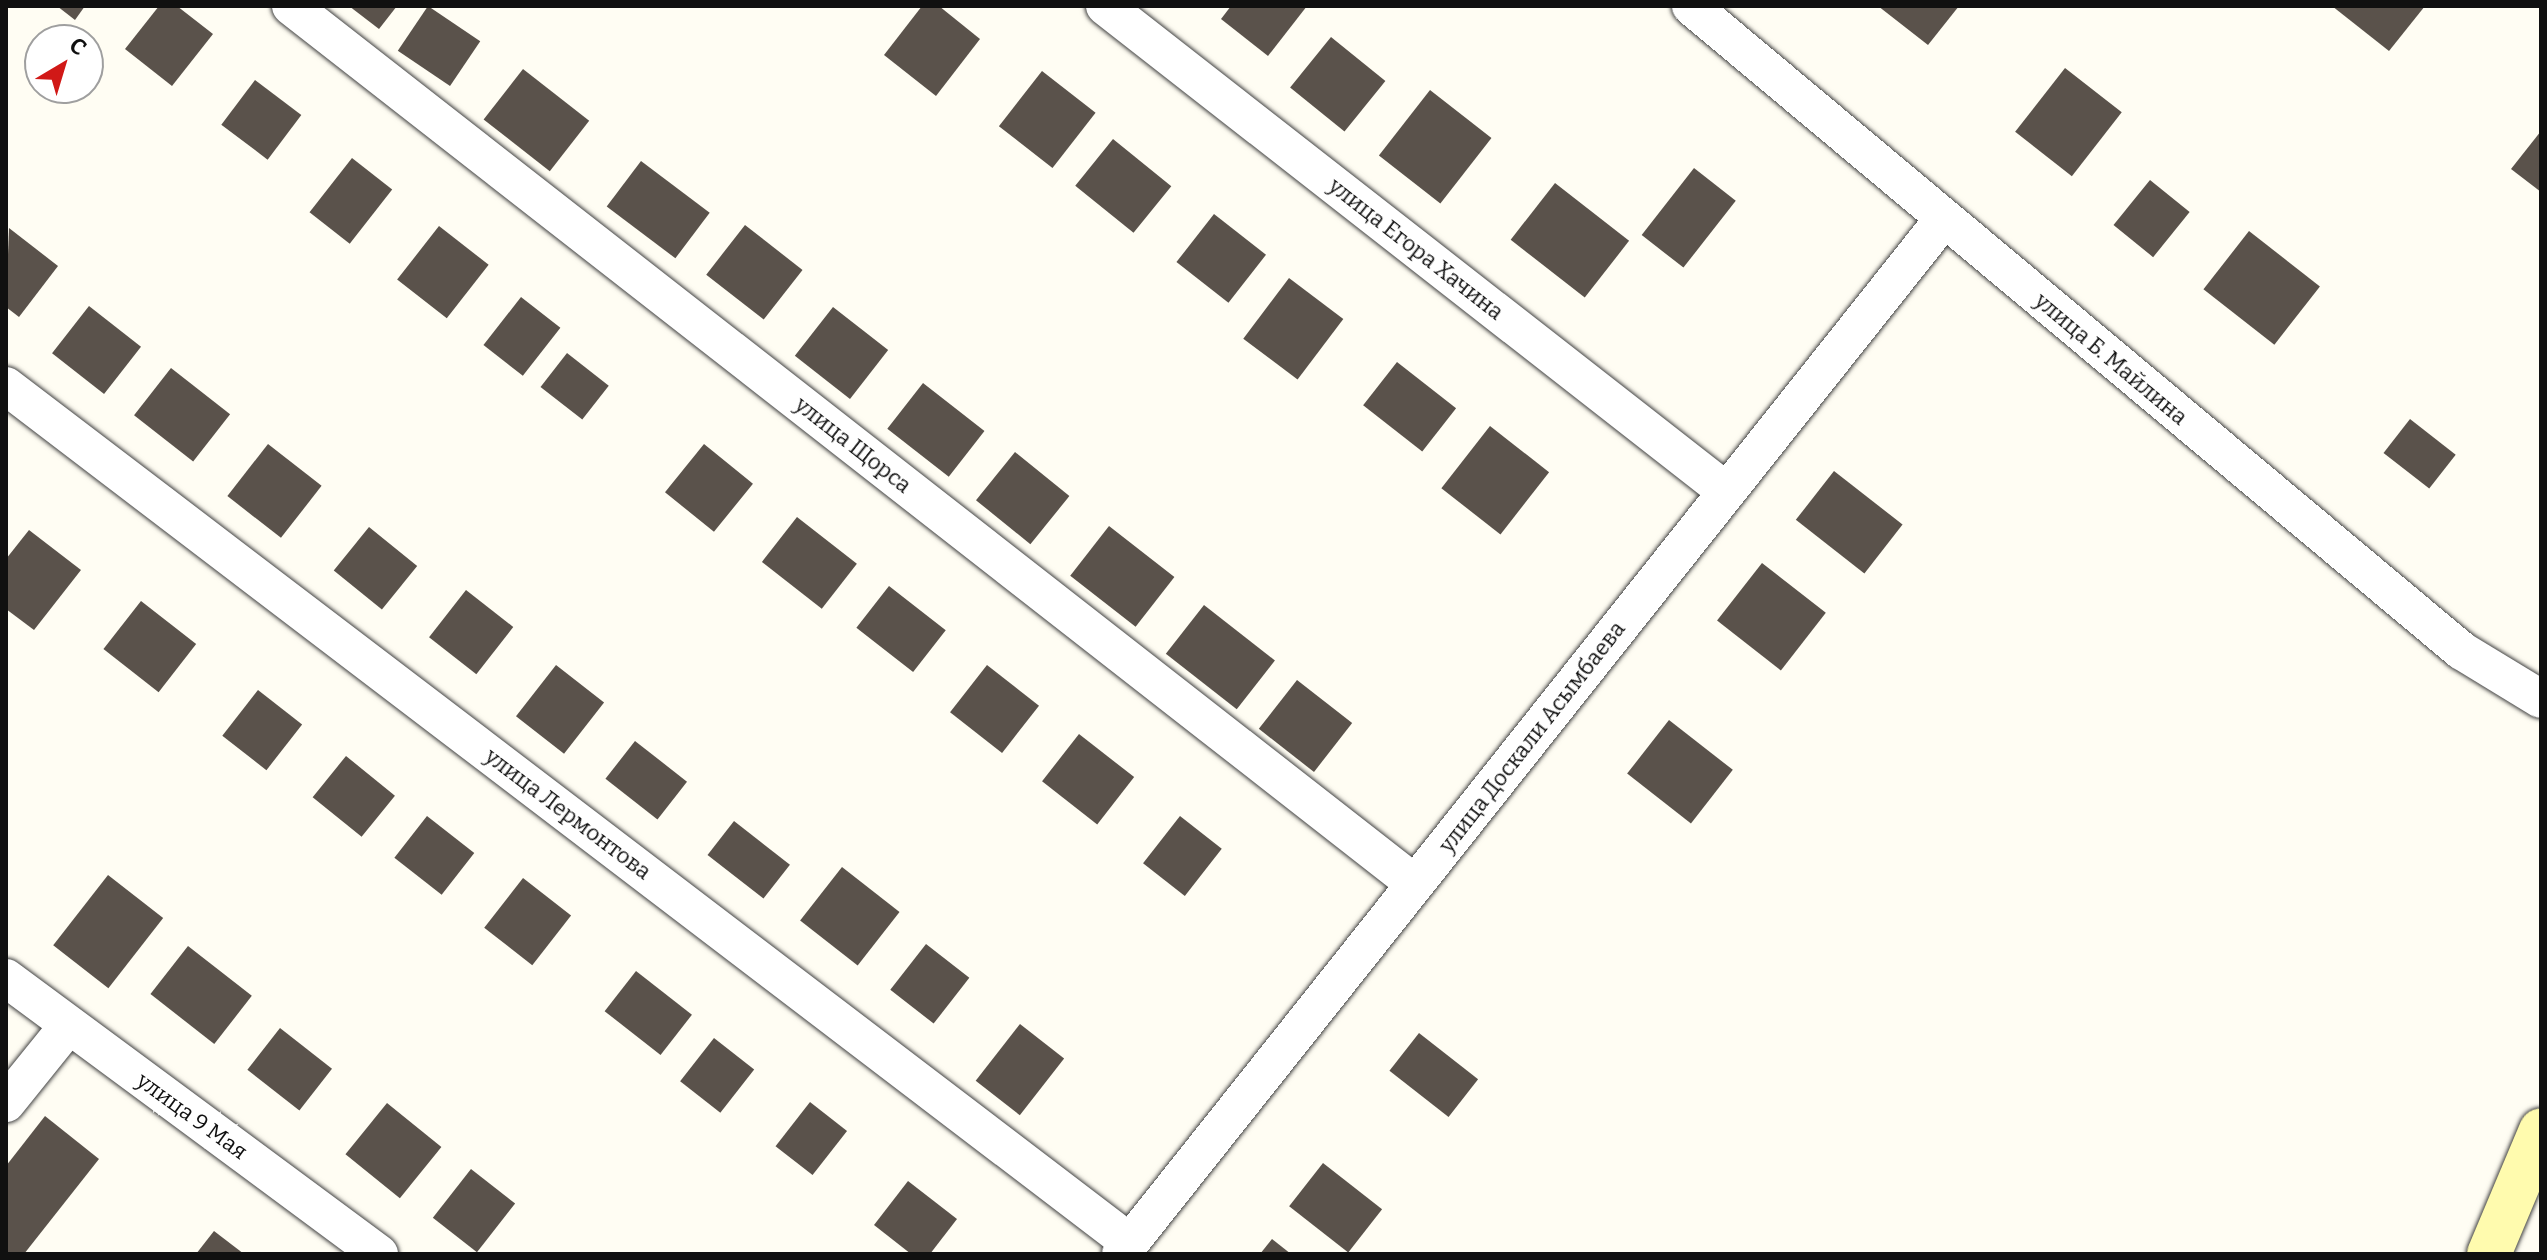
<!DOCTYPE html>
<html>
<head>
<meta charset="utf-8">
<style>
	body { margin:0 }
	#map { position:relative; width:2547px; height:1260px; overflow:hidden; background:#fffdf3; font-family:Bitter,serif }
	div>[style] { position:absolute }
	[style*='--x'] { left:calc(var(--x)*1px); top:calc(var(--y)*1px); width:calc(var(--w)*1px); rotate:calc(var(--a)*1deg) }
	.building>* { inset:0; background:#5a524b; transform-origin:0 0 }
	.roads { filter:drop-shadow(0 0 2px #434343) drop-shadow(0 0 2px #434343) }
	.street>* { height:38px; margin:-19px; padding:0 19px; transform-origin:19px; border-radius:19px; background:#fff }
	.secondary>* { height:44px; margin:-22px; padding:0 22px; transform-origin:22px; border-radius:22px; background:#fffbae }
	span { translate:-50% -50%; white-space:nowrap; text-align:center; line-height:1.15; -webkit-text-stroke:8px #fff; paint-order:stroke }
	.street-label { font-size:22px; color:#101010 }
	.frame { position:absolute; inset:0; border:8px solid #101010; pointer-events:none }
	.north { position:absolute; left:24px; top:24px; width:80px; height:80px; box-sizing:border-box; background:#fff; border:2px solid #9f9f9f; border-radius:50%; rotate:38deg; font-size:22px; font-weight:700; line-height:32px; text-align:center; color:#101010 }
	.north::after { content:''; display:block; margin:auto; width:28px; height:36px; background:#d11917; clip-path:polygon(50% 0,100% 100%,50% 72%,0 100%) }
</style>
</head>
<body>
<div id="map">
	<div class="building">
		<i style="clip-path:polygon(57px 6px,85px 6px,75px 20px)"></i>
		<i style="clip-path:polygon(159px 6px,177px 6px,213px 34px,172px 86px,125px 49px)"></i>
		<i style="clip-path:polygon(349px 6px,397px 6px,379px 29px)"></i>
		<i style="left:428px;top:6px;width:63px;height:54px;rotate:34deg"></i>
		<i style="clip-path:polygon(922px 6px,939px 6px,980px 39px,936px 96px,884px 55px)"></i>
		<i style="clip-path:polygon(1231px 6px,1307px 6px,1268px 56px,1221px 19px)"></i>
		<i style="clip-path:polygon(1878px 6px,1959px 6px,1928px 45px)"></i>
		<i style="clip-path:polygon(2332px 6px,2425px 6px,2389px 51px)"></i>
		<i style="left:1331px;top:37px;width:70px;height:65px;rotate:39deg"></i>
		<i style="left:2065px;top:68px;width:72px;height:81px;rotate:38deg"></i>
		<i style="left:523px;top:69px;width:84px;height:64px;rotate:38deg"></i>
		<i style="left:1042px;top:71px;width:68px;height:70px;rotate:38deg"></i>
		<i style="left:255px;top:80px;width:58px;height:56px;rotate:37deg"></i>
		<i style="left:1430px;top:90px;width:78px;height:83px;rotate:38deg"></i>
		<i style="clip-path:polygon(2541px 131px,2541px 192px,2511px 169px)"></i>
		<i style="left:1113px;top:139px;width:75px;height:60px;rotate:39deg"></i>
		<i style="left:352px;top:158px;width:51px;height:69px;rotate:38deg"></i>
		<i style="left:641px;top:161px;width:86px;height:57px;rotate:37deg"></i>
		<i style="left:1694px;top:168px;width:53px;height:85px;rotate:38deg"></i>
		<i style="left:2150px;top:180px;width:51px;height:58px;rotate:39deg"></i>
		<i style="left:1555px;top:183px;width:94px;height:72px;rotate:38deg"></i>
		<i style="left:1214px;top:214px;width:66px;height:61px;rotate:38deg"></i>
		<i style="left:745px;top:225px;width:73px;height:63px;rotate:38deg"></i>
		<i style="left:439px;top:226px;width:63px;height:68px;rotate:38deg"></i>
		<i style="clip-path:polygon(9px 228px,58px 266px,19px 317px,6px 307px)"></i>
		<i style="left:2249px;top:231px;width:90px;height:74px;rotate:38deg"></i>
		<i style="left:1289px;top:278px;width:68px;height:76px;rotate:37deg"></i>
		<i style="left:521px;top:297px;width:50px;height:61px;rotate:38deg"></i>
		<i style="left:89px;top:306px;width:66px;height:60px;rotate:38deg"></i>
		<i style="left:833px;top:307px;width:70px;height:62px;rotate:38deg"></i>
		<i style="left:567px;top:353px;width:53px;height:43px;rotate:38deg"></i>
		<i style="left:1397px;top:362px;width:75px;height:55px;rotate:38deg"></i>
		<i style="left:171px;top:368px;width:75px;height:60px;rotate:38deg"></i>
		<i style="left:923px;top:383px;width:78px;height:58px;rotate:38deg"></i>
		<i style="left:2410px;top:419px;width:58px;height:43px;rotate:38deg"></i>
		<i style="left:1490px;top:426px;width:75px;height:79px;rotate:38deg"></i>
		<i style="left:268px;top:444px;width:68px;height:66px;rotate:38deg"></i>
		<i style="left:704px;top:444px;width:63px;height:62px;rotate:39deg"></i>
		<i style="left:1015px;top:452px;width:70px;height:62px;rotate:39deg"></i>
		<i style="left:1834px;top:471px;width:87px;height:62px;rotate:38deg"></i>
		<i style="left:797px;top:517px;width:76px;height:57px;rotate:38deg"></i>
		<i style="left:1109px;top:526px;width:83px;height:63px;rotate:38deg"></i>
		<i style="left:369px;top:527px;width:62px;height:56px;rotate:39deg"></i>
		<i style="clip-path:polygon(29px 530px,81px 570px,34px 630px,6px 609px,6px 559px)"></i>
		<i style="left:1762px;top:563px;width:81px;height:73px;rotate:38deg"></i>
		<i style="left:889px;top:586px;width:72px;height:53px;rotate:38deg"></i>
		<i style="left:466px;top:590px;width:60px;height:60px;rotate:38deg"></i>
		<i style="left:141px;top:601px;width:70px;height:61px;rotate:38deg"></i>
		<i style="left:1204px;top:605px;width:90px;height:62px;rotate:38deg"></i>
		<i style="left:556px;top:665px;width:61px;height:65px;rotate:38deg"></i>
		<i style="left:987px;top:665px;width:66px;height:60px;rotate:38deg"></i>
		<i style="left:1297px;top:680px;width:70px;height:62px;rotate:38deg"></i>
		<i style="left:258px;top:690px;width:56px;height:58px;rotate:38deg"></i>
		<i style="left:1669px;top:720px;width:81px;height:68px;rotate:38deg"></i>
		<i style="left:1079px;top:734px;width:70px;height:60px;rotate:38deg"></i>
		<i style="left:635px;top:741px;width:66px;height:48px;rotate:38deg"></i>
		<i style="left:346px;top:756px;width:63px;height:53px;rotate:39deg"></i>
		<i style="left:427px;top:816px;width:60px;height:53px;rotate:38deg"></i>
		<i style="left:1180px;top:816px;width:53px;height:60px;rotate:38deg"></i>
		<i style="left:734px;top:821px;width:71px;height:43px;rotate:38deg"></i>
		<i style="left:842px;top:867px;width:73px;height:68px;rotate:38deg"></i>
		<i style="left:108px;top:875px;width:70px;height:89px;rotate:38deg"></i>
		<i style="left:523px;top:878px;width:61px;height:63px;rotate:38deg"></i>
		<i style="left:926px;top:944px;width:55px;height:58px;rotate:38deg"></i>
		<i style="left:188px;top:946px;width:81px;height:61px;rotate:38deg"></i>
		<i style="left:636px;top:971px;width:71px;height:51px;rotate:38deg"></i>
		<i style="left:1020px;top:1024px;width:56px;height:72px;rotate:38deg"></i>
		<i style="left:280px;top:1028px;width:66px;height:53px;rotate:38deg"></i>
		<i style="left:1419px;top:1033px;width:75px;height:48px;rotate:38deg"></i>
		<i style="left:714px;top:1038px;width:51px;height:55px;rotate:38deg"></i>
		<i style="left:810px;top:1102px;width:47px;height:56px;rotate:38deg"></i>
		<i style="left:387px;top:1103px;width:70px;height:66px;rotate:39deg"></i>
		<i style="clip-path:polygon(45px 1116px,99px 1159px,24px 1254px,6px 1254px,6px 1166px)"></i>
		<i style="left:1323px;top:1163px;width:75px;height:55px;rotate:38deg"></i>
		<i style="left:471px;top:1169px;width:56px;height:62px;rotate:38deg"></i>
		<i style="clip-path:polygon(908px 1181px,957px 1219px,930px 1254px,911px 1254px,874px 1225px)"></i>
		<i style="clip-path:polygon(214px 1231px,244px 1254px,196px 1254px)"></i>
		<i style="clip-path:polygon(1272px 1239px,1291px 1254px,1260px 1254px)"></i>
	</div>
	<div class="roads">
		<div class="street">
			<i style="--x:291;--y:6;--w:1426;--a:37.99"></i>
			<i style="--x:1105;--y:6;--w:789;--a:38"></i>
			<i style="--x:1691;--y:6;--w:1005;--a:39.92"></i>
			<i style="--x:2462;--y:651;--w:92;--a:31.3"></i>
			<i style="--x:6;--y:386;--w:1413;--a:37.32"></i>
			<i style="--x:6;--y:978;--w:464;--a:36.5"></i>
			<i style="--x:6;--y:1103;--w:100;--a:-51.1"></i>
			<i style="--x:1121;--y:1254;--w:1321;--a:-51.52"></i>
		</div>
		<div class="secondary">
			<i style="--x:2489;--y:1254;--w:134;--a:-67.2"></i>
		</div>
	</div>
	<div class="street-label">
		<span style="left:1416px;top:249px;rotate:38deg">улица Егора Хачина</span>
		<span style="left:2111px;top:359px;rotate:40deg">улица Б. Майлина</span>
		<span style="left:853px;top:445px;rotate:38deg">улица Щорса</span>
		<span style="left:1532px;top:737px;rotate:-52deg">улица Доскали Асымбаева</span>
		<span style="left:568px;top:814px;rotate:37deg">улица Лермонтова</span>
		<span style="left:192px;top:1116px;rotate:36deg">улица 9 Мая</span>
	</div>
	<div class="frame"></div>
	<div class="north">С</div>
</div>
</body>
</html>
